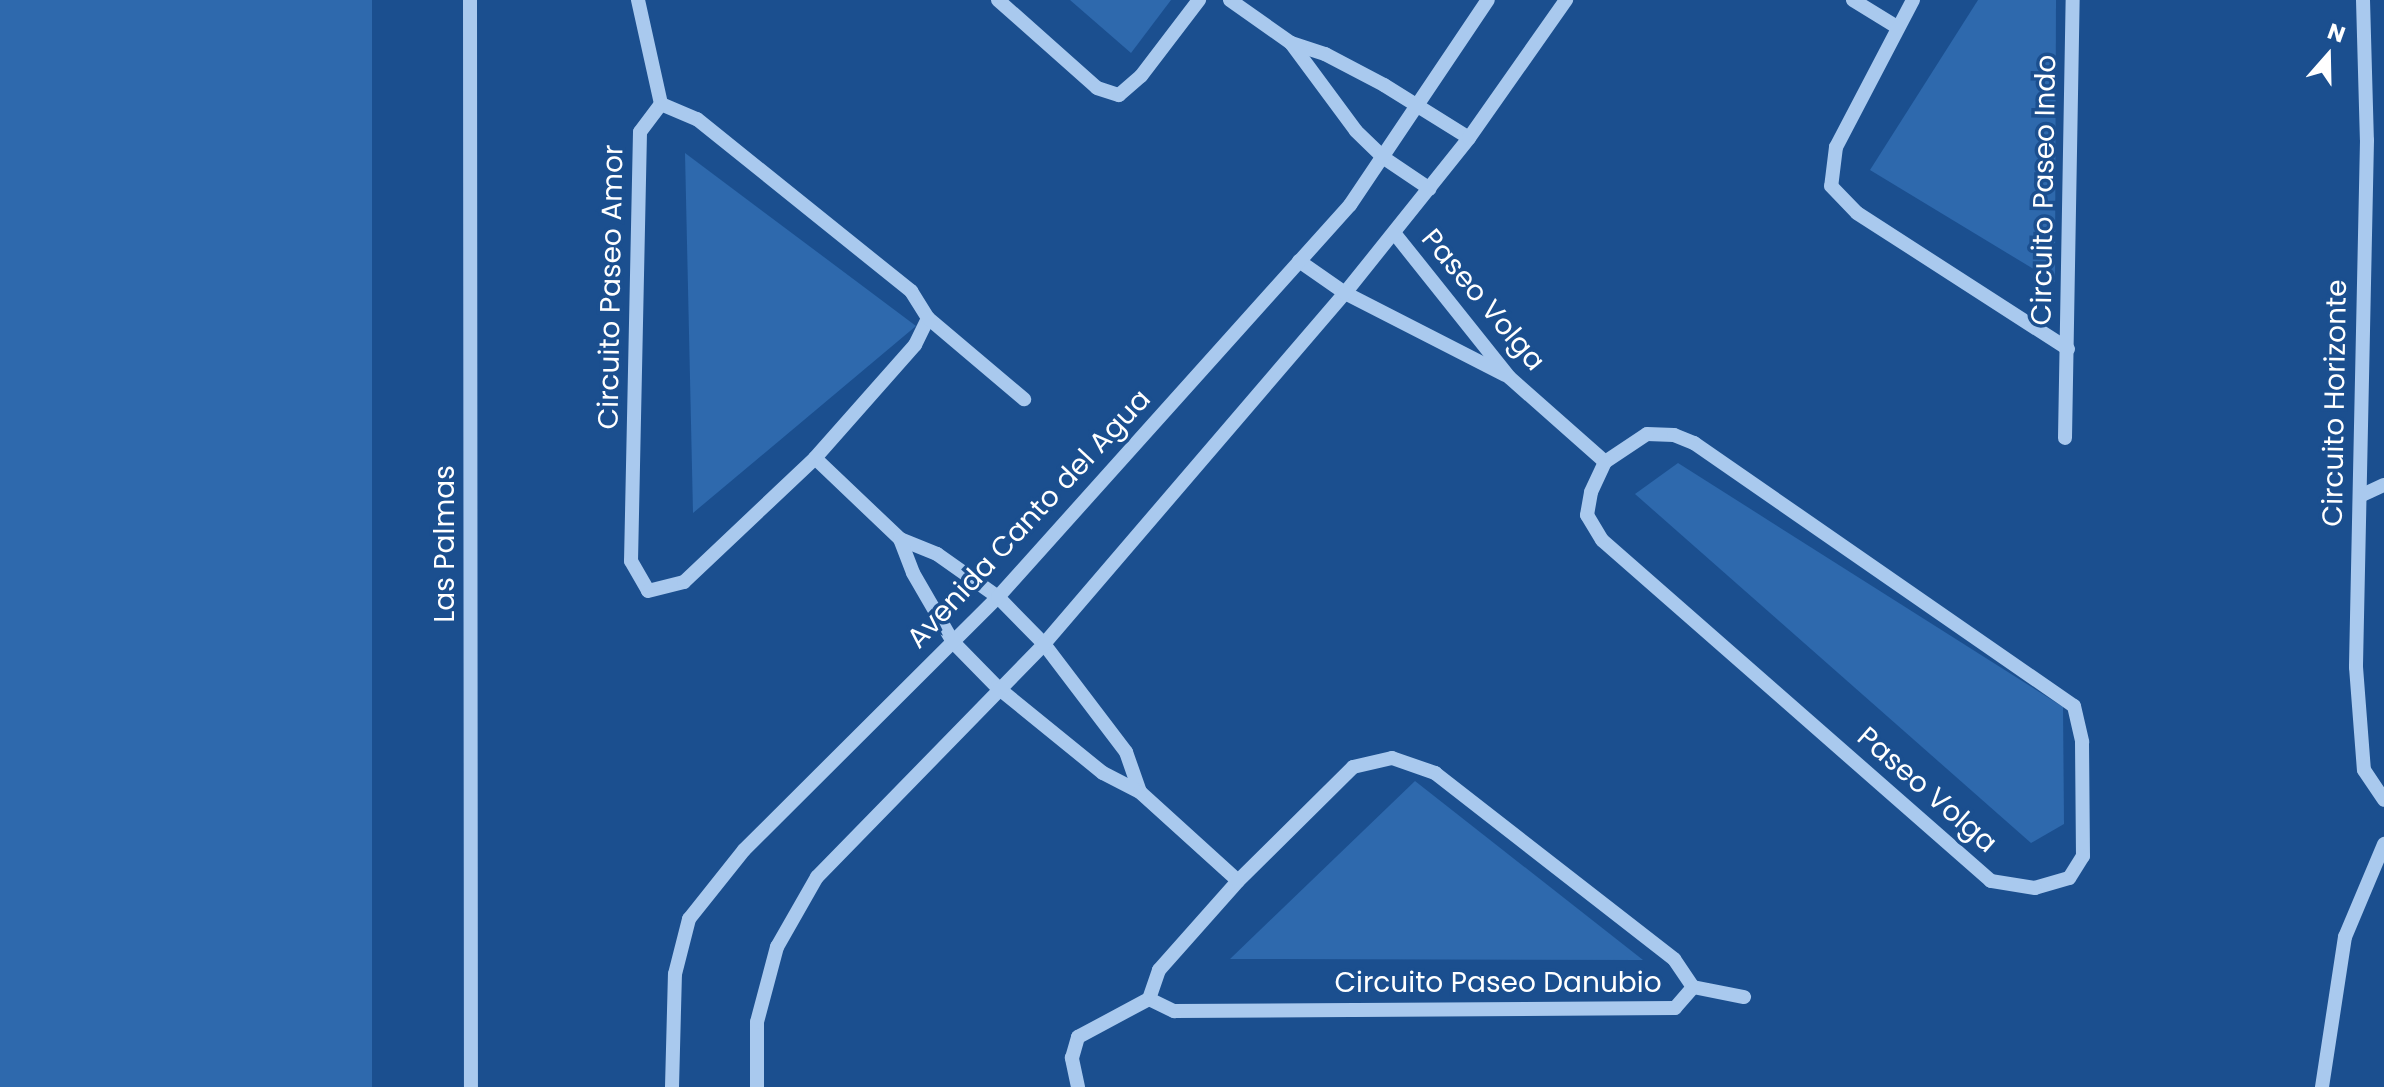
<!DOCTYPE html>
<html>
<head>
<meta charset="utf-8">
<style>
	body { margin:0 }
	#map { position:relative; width:2384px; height:1087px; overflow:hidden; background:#1b4f8f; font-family:Poppins,sans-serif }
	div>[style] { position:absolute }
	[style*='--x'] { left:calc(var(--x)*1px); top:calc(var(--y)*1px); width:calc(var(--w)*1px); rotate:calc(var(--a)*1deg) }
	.green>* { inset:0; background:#2e69ad; transform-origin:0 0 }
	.minor>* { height:14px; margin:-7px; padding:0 7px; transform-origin:7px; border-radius:7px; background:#a9c9ee }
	span { translate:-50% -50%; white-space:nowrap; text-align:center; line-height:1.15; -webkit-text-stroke:7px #1b4f8f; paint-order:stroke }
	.street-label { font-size:28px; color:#fff }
	.north { position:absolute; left:2288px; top:16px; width:80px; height:80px; -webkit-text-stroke:6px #1b4f8f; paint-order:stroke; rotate:20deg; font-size:22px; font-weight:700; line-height:32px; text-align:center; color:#fff }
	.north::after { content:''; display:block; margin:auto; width:28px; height:36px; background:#fff; clip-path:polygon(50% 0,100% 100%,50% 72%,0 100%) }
</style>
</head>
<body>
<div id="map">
	<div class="green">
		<i style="left:0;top:0;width:372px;height:1087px"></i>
		<i style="clip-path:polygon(1070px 0,1171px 0,1131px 53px)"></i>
		<i style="clip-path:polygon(1978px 0,2056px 0,2055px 282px,1870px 170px)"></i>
		<i style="clip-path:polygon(685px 153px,916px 326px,693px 513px)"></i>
		<i style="clip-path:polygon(1678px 463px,2063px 707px,2064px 824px,2031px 843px,1635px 494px)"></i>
		<i style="clip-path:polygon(1415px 781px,1643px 960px,1230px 959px)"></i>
	</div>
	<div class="minor">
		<i style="--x:470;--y:0;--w:1087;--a:89.95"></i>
		<i style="--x:638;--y:0;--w:107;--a:77.5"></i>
		<i style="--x:998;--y:0;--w:132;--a:41.6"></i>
		<i style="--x:1097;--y:88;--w:23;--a:18"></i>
		<i style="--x:1119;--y:95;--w:29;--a:-41"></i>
		<i style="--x:1141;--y:76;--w:96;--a:-52.7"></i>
		<i style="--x:1230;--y:0;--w:75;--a:35.2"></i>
		<i style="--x:1291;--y:43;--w:36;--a:18"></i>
		<i style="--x:1325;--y:54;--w:67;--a:27.7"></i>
		<i style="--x:1384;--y:85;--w:100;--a:31.9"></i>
		<i style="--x:1853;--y:0;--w:52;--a:31.5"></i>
		<i style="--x:1913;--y:0;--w:166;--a:117.6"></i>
		<i style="--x:1836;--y:147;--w:39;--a:97"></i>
		<i style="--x:1831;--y:186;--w:37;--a:46"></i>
		<i style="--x:1857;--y:213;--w:251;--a:32.8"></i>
		<i style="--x:2363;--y:0;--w:140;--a:88.4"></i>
		<i style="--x:2367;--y:140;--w:527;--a:91.2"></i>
		<i style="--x:2356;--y:667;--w:103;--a:85.6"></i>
		<i style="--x:2364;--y:770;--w:36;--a:56"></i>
		<i style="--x:1291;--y:43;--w:109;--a:53.5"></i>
		<i style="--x:1356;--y:131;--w:39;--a:44"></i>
		<i style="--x:1384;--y:158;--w:55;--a:34"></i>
		<i style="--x:661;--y:104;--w:35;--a:127"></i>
		<i style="--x:640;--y:132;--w:429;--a:91.2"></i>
		<i style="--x:631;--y:561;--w:34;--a:60"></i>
		<i style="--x:648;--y:591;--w:37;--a:-14"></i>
		<i style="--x:684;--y:582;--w:180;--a:-43.4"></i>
		<i style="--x:815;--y:458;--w:151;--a:-48.5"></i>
		<i style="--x:915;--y:345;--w:30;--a:-64"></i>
		<i style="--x:661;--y:104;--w:39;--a:23"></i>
		<i style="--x:697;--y:119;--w:275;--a:38.8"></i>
		<i style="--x:911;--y:291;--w:32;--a:58"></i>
		<i style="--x:928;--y:318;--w:126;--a:40.2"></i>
		<i style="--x:1395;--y:234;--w:183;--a:51.4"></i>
		<i style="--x:1509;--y:377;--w:128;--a:41.5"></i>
		<i style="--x:1299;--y:261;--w:56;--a:34.8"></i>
		<i style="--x:1345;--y:293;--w:180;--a:27.1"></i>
		<i style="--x:1647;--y:434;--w:27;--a:2"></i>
		<i style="--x:1674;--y:435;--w:22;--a:22"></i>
		<i style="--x:1694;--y:443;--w:462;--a:34.7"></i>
		<i style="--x:2074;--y:706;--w:37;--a:77"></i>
		<i style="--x:2082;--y:742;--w:114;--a:89.5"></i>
		<i style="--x:2083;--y:856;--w:26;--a:122"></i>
		<i style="--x:2069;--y:878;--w:35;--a:164"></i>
		<i style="--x:2035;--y:888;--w:45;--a:-171"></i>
		<i style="--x:1991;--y:881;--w:517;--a:-138.76"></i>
		<i style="--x:1602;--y:540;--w:29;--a:-121"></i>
		<i style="--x:1587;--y:515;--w:23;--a:-80"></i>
		<i style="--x:1591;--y:492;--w:33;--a:-65"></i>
		<i style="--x:1605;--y:462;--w:50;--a:-33.7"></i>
		<i style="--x:2065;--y:438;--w:438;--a:-89"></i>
		<i style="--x:815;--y:458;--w:117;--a:43.6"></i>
		<i style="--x:900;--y:539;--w:40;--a:22"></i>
		<i style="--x:937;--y:554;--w:75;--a:35.2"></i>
		<i style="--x:998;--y:597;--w:66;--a:45.6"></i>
		<i style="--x:1044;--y:644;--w:136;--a:52.8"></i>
		<i style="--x:1126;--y:752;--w:42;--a:70.7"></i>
		<i style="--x:2360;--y:496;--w:26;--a:-25"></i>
		<i style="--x:900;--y:539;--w:36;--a:69"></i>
		<i style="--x:913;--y:573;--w:80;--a:59.9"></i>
		<i style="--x:953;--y:642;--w:63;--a:45.6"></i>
		<i style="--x:997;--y:687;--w:136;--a:39.1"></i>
		<i style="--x:1103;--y:773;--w:42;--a:27.2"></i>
		<i style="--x:1140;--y:792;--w:132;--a:42.2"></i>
		<i style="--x:1693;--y:987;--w:52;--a:11.1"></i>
		<i style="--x:1149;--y:999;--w:31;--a:-71"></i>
		<i style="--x:1159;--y:970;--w:119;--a:-48.4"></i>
		<i style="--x:1238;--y:881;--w:162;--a:-44.7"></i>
		<i style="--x:1353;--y:767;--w:40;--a:-13"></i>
		<i style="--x:1392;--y:758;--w:46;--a:19.2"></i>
		<i style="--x:1435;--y:773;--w:303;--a:37.9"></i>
		<i style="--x:1674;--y:959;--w:34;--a:56"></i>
		<i style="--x:1149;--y:999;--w:28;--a:26"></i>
		<i style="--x:1174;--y:1011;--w:501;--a:-0.34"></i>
		<i style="--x:1675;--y:1008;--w:28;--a:-49"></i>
		<i style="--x:672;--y:1087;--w:113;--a:-88.5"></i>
		<i style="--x:675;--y:974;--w:57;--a:-75.7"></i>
		<i style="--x:689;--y:919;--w:88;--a:-51.4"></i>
		<i style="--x:744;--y:850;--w:359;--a:-44.9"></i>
		<i style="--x:998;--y:597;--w:527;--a:-48.08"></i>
		<i style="--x:1350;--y:205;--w:247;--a:-56.1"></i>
		<i style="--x:757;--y:1087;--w:65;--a:-90"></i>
		<i style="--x:757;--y:1022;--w:78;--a:-75.1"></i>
		<i style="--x:777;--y:947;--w:81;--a:-60.3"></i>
		<i style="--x:817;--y:877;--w:325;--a:-45.7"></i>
		<i style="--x:1044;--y:644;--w:462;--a:-49.4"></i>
		<i style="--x:1345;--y:293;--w:198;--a:-51.3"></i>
		<i style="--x:1469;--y:138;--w:169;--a:-54.9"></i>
		<i style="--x:1078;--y:1087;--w:30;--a:-102"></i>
		<i style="--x:1072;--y:1058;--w:22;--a:-74"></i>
		<i style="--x:1078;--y:1037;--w:81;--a:-28.2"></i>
		<i style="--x:2322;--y:1087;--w:152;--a:-81.3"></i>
		<i style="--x:2345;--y:937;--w:101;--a:-67.2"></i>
	</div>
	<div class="street-label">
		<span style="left:2044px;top:190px;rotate:-89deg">Circuito Paseo Indo</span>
		<span style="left:611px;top:287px;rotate:-89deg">Circuito Paseo Amor</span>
		<span style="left:1483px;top:300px;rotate:50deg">Paseo Volga</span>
		<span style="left:2335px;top:403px;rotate:-89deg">Circuito Horizonte</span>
		<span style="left:1029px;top:519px;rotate:-47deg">Avenida Canto del Agua</span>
		<span style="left:445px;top:544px;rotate:-90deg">Las Palmas</span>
		<span style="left:1927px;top:790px;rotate:41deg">Paseo Volga</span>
		<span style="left:1498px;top:983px">Circuito Paseo Danubio</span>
	</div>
	<div class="north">N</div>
</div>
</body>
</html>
